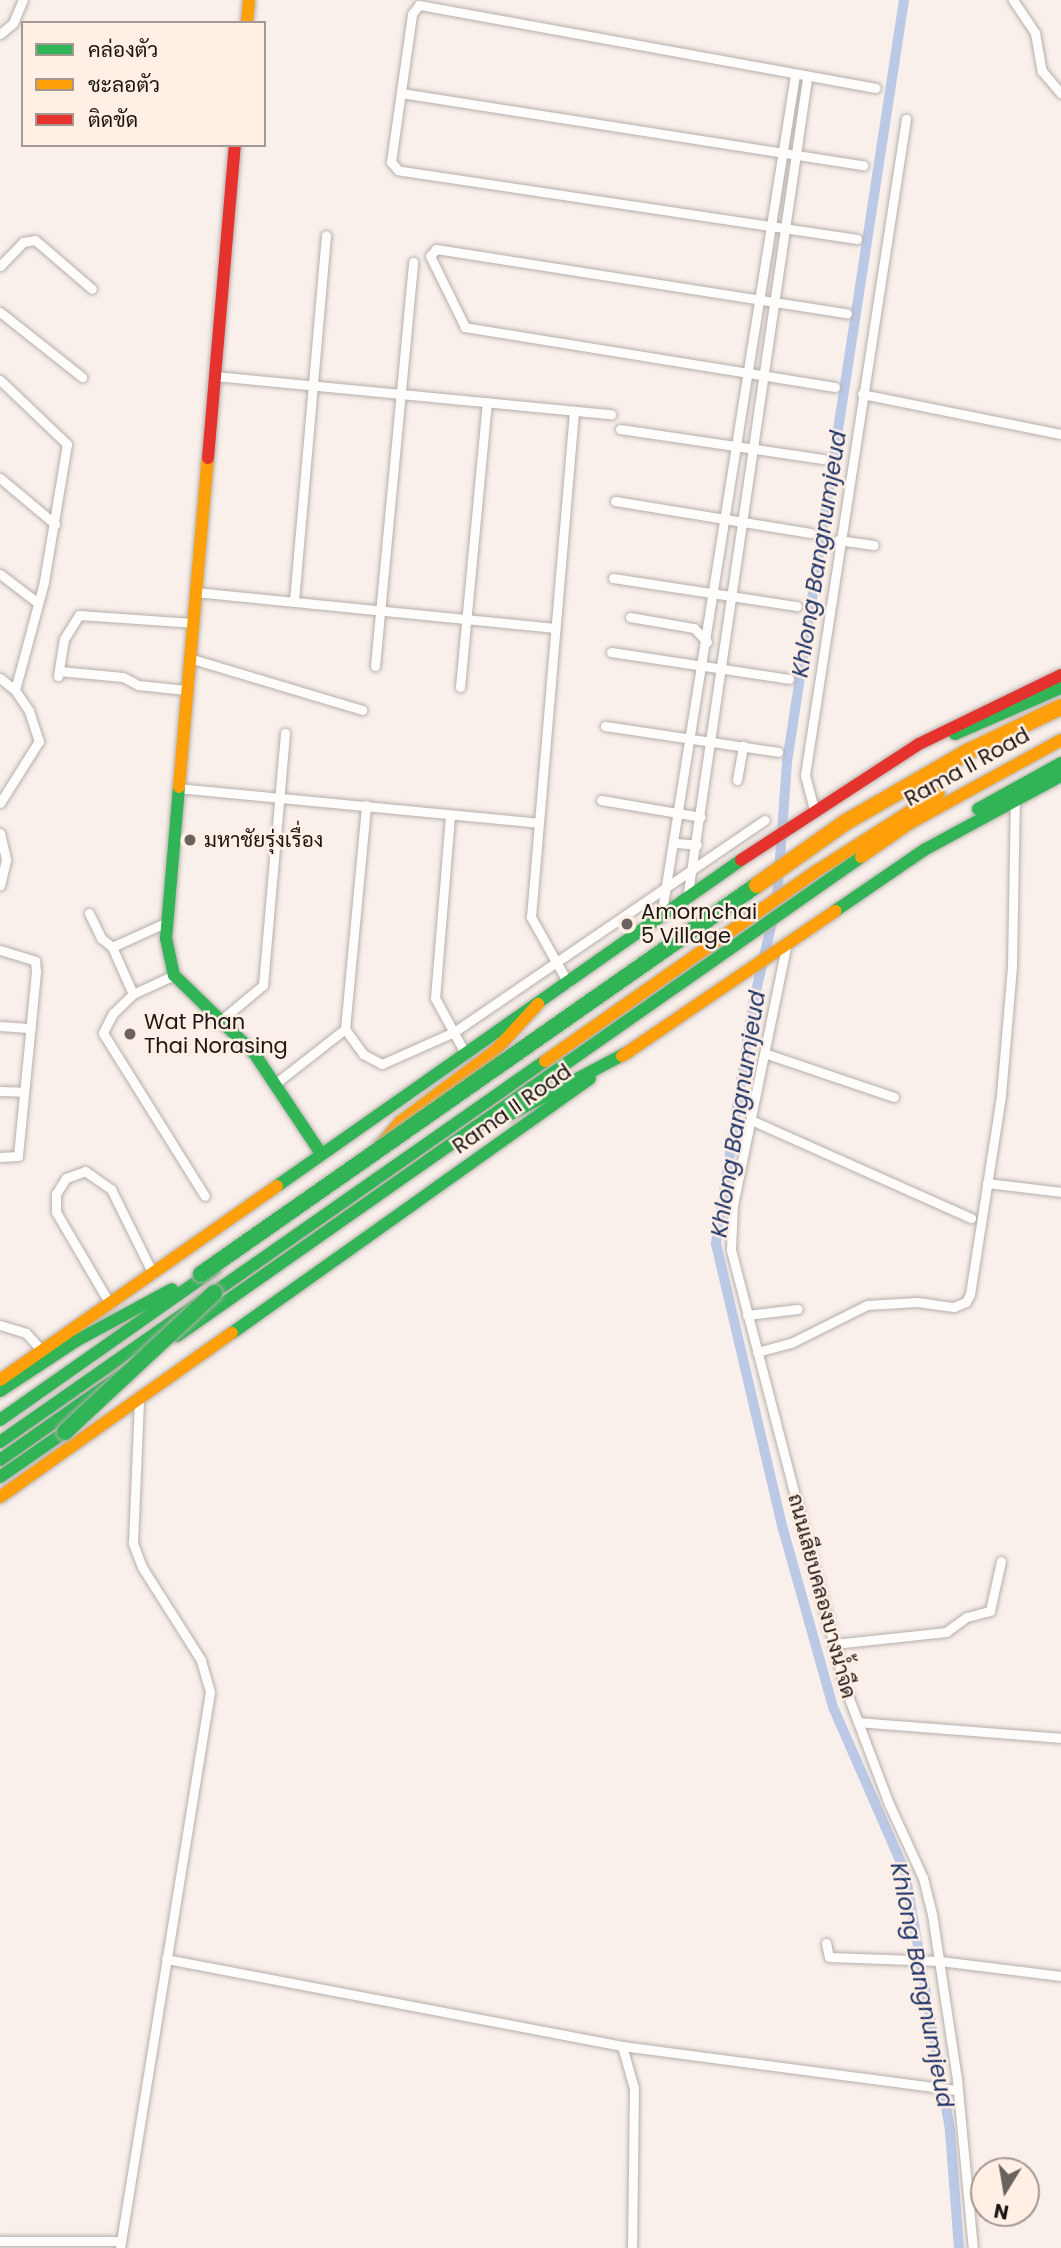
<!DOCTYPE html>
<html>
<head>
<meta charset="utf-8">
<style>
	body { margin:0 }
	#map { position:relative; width:1061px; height:2248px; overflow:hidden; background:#f9f0eb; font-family:Poppins,Sarabun,sans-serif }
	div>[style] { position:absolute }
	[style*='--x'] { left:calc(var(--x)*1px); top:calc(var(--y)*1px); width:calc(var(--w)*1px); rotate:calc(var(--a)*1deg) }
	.canal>* { height:10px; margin:-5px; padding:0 5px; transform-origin:5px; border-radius:5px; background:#bbc8e6 }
	.roads { filter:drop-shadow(0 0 2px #b6afab) drop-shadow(0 0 2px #b6afab) }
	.street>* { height:9px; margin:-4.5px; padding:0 4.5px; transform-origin:4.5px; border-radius:4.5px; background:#fefdfc }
	.fast>* { height:12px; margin:-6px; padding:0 6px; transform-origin:6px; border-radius:6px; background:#30b455 }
	.slow>* { height:12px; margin:-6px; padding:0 6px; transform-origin:6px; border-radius:6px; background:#ff9f0a }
	.jam>* { height:12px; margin:-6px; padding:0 6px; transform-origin:6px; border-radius:6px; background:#e5322d }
	.bridges { filter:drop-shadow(0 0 2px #b6afab) drop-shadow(0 0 2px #b6afab) }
	.fast-bridge>* { height:16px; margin:-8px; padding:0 8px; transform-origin:8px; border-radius:8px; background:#30b455 }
	.slow-bridge>* { height:16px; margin:-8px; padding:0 8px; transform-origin:8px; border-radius:8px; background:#ff9f0a }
	.dots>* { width:19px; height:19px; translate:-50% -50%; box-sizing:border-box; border:4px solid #ffefe5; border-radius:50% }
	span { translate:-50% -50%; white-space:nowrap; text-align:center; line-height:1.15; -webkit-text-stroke:5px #ffefe5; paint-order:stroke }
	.street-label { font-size:21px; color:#1c1613 }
	.poi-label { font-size:21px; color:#1c1613 }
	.left { translate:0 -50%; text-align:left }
	.water-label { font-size:23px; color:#1e356b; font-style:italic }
	.legend { position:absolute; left:21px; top:21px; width:245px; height:126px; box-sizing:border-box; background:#ffefe5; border:2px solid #a49891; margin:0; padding:9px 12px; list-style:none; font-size:21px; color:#1c1613 }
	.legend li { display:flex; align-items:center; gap:14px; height:35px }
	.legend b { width:35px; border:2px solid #a49891 }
	.north { position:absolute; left:970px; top:2157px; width:70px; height:70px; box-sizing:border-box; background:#ffefe5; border:2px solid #a49891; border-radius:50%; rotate:191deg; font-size:19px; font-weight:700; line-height:28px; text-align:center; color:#1c1613 }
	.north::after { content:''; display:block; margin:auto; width:24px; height:32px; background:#69625f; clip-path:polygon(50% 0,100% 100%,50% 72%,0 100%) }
</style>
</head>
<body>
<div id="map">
	<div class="canal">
		<i style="--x:777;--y:899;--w:137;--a:-85.8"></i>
		<i style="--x:787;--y:762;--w:771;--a:-81.27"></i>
		<i style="--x:773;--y:918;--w:88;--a:103.1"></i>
		<i style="--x:753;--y:1004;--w:243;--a:98.8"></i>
		<i style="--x:716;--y:1244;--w:293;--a:76.8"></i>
		<i style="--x:783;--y:1529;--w:185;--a:74.3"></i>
		<i style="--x:833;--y:1707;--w:180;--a:66.4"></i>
		<i style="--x:905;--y:1872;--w:263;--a:80.1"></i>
		<i style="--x:950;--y:2131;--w:117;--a:85.6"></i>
	</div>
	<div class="roads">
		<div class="street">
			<i style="--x:1013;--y:0;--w:40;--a:56"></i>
			<i style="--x:1035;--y:33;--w:39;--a:80"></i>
			<i style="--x:1042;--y:71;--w:30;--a:50"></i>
			<i style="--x:0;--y:34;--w:17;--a:-40"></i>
			<i style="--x:13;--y:23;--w:25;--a:-67"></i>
			<i style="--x:401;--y:93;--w:468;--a:8.9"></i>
			<i style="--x:857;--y:239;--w:464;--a:-171.5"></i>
			<i style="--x:398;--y:170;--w:11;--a:-131"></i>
			<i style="--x:391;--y:162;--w:149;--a:-81.9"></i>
			<i style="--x:412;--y:14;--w:11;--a:-52"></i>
			<i style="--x:419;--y:5;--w:464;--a:10.3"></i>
			<i style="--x:0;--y:266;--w:33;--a:-46"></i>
			<i style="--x:23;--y:242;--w:12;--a:-9"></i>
			<i style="--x:35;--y:240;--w:75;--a:40.7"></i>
			<i style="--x:0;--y:312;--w:105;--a:38.4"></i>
			<i style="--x:214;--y:376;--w:399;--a:5.5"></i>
			<i style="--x:0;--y:380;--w:93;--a:43.7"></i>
			<i style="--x:67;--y:444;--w:140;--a:99.5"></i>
			<i style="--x:44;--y:582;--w:112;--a:105"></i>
			<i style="--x:835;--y:387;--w:375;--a:-170.8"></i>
			<i style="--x:465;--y:327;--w:79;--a:-116.2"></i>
			<i style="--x:430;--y:256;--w:9;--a:-49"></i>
			<i style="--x:436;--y:249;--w:416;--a:8.9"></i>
			<i style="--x:862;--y:394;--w:203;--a:11.4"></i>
			<i style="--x:620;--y:429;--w:205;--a:8.4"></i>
			<i style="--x:0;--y:478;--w:72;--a:39.9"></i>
			<i style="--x:615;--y:501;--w:198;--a:9.3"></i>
			<i style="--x:838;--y:540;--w:36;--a:8"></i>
			<i style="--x:0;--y:574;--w:48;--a:37.3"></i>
			<i style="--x:613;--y:578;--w:186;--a:8.7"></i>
			<i style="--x:195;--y:592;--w:362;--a:5.7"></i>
			<i style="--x:294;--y:601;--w:367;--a:-85"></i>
			<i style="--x:630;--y:617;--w:65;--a:9.8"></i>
			<i style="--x:694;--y:628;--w:19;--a:47"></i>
			<i style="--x:611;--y:652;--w:180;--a:8.6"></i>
			<i style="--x:189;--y:658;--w:181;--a:16.7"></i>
			<i style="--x:375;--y:666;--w:406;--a:-84.6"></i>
			<i style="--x:59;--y:671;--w:64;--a:5.4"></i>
			<i style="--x:123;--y:677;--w:17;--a:28"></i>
			<i style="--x:138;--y:685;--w:48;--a:5.9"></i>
			<i style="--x:58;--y:676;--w:37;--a:-81"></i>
			<i style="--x:64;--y:639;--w:28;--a:-58"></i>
			<i style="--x:79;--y:615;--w:113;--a:4"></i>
			<i style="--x:0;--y:678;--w:19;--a:39"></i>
			<i style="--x:15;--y:690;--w:25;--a:56"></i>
			<i style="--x:29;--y:711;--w:32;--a:72"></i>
			<i style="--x:39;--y:741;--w:73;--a:122.2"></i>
			<i style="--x:460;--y:687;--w:286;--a:-84.6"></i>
			<i style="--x:605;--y:726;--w:175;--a:8.5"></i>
			<i style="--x:737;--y:780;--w:35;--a:-80"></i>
			<i style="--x:177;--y:788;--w:363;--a:5.5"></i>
			<i style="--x:601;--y:800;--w:101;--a:9.6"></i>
			<i style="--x:814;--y:809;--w:35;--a:-105"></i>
			<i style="--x:805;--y:775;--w:664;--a:-81.25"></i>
			<i style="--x:450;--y:816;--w:183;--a:94.7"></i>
			<i style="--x:435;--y:998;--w:63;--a:61.4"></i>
			<i style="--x:0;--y:833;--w:28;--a:77"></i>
			<i style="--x:6;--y:860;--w:26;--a:103"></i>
			<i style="--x:676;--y:843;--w:21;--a:5"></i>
			<i style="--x:687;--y:899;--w:830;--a:-81.68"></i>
			<i style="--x:89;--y:913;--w:28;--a:64"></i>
			<i style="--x:101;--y:938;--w:14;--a:39"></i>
			<i style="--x:661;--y:917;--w:853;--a:-80.96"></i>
			<i style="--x:165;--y:923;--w:58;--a:155.6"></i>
			<i style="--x:112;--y:947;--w:51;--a:65.9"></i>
			<i style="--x:133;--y:994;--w:28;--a:136"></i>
			<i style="--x:113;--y:1013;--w:22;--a:117"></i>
			<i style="--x:103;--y:1033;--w:192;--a:58"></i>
			<i style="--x:787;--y:942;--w:268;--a:101.6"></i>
			<i style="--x:733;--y:1204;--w:46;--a:92.5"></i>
			<i style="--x:731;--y:1250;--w:449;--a:75.4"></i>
			<i style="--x:844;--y:1685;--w:127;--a:69.3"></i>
			<i style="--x:889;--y:1804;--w:81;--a:65.3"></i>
			<i style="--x:923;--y:1878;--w:37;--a:76"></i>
			<i style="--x:932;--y:1914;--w:168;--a:81.4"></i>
			<i style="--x:957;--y:2080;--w:169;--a:84.6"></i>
			<i style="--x:0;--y:950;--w:37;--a:17"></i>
			<i style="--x:35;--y:961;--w:11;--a:85"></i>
			<i style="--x:36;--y:972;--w:185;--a:95.6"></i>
			<i style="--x:18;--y:1156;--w:18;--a:177"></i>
			<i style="--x:568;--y:983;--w:76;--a:-119.3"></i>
			<i style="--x:531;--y:917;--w:508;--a:-85.14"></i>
			<i style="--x:133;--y:994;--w:45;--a:-24.9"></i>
			<i style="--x:220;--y:1021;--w:56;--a:-39.9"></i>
			<i style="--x:263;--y:985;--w:253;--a:-85"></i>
			<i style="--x:0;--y:1026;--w:31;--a:4"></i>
			<i style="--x:345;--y:1029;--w:31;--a:54"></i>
			<i style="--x:363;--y:1054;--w:21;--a:28"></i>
			<i style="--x:382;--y:1064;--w:79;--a:-24"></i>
			<i style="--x:454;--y:1032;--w:376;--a:-34.3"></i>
			<i style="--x:767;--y:1054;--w:134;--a:18.7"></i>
			<i style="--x:276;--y:1083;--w:88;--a:-38"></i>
			<i style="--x:345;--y:1029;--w:225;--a:-84.6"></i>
			<i style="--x:0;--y:1091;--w:23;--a:2"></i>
			<i style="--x:751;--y:1120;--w:241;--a:24"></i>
			<i style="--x:987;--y:1183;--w:75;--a:6.9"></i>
			<i style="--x:110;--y:1304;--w:107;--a:-120.4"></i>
			<i style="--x:56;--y:1212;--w:18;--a:-90"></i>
			<i style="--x:56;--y:1194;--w:19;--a:-58"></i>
			<i style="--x:66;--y:1178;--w:20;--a:-20"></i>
			<i style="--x:85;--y:1171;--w:32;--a:35"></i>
			<i style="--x:111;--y:1189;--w:95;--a:63.7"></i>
			<i style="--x:747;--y:1315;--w:51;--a:-6.7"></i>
			<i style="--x:0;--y:1325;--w:27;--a:17"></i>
			<i style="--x:26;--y:1333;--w:24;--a:48"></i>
			<i style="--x:757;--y:1352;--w:35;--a:-15"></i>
			<i style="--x:791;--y:1343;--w:85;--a:-26.6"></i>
			<i style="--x:867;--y:1305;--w:50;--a:-3.4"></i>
			<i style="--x:917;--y:1302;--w:37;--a:8"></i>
			<i style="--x:954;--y:1307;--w:13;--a:-23"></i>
			<i style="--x:966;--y:1302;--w:9;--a:-63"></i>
			<i style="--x:970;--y:1294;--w:201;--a:-81.1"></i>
			<i style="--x:1001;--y:1095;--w:129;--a:-85.1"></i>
			<i style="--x:1012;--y:966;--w:169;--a:-89"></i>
			<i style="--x:834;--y:1644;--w:113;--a:-6.1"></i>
			<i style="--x:946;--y:1632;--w:26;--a:-36"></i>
			<i style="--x:967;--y:1617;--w:24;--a:-15"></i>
			<i style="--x:990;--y:1611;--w:51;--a:-77.6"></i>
			<i style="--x:858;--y:1722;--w:204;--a:4.5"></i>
			<i style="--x:826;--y:1943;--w:14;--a:78"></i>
			<i style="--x:829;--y:1957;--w:111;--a:2.1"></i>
			<i style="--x:940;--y:1961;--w:122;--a:7.1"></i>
			<i style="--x:166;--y:1959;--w:464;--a:10.8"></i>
			<i style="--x:622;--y:2046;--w:339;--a:7.5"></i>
			<i style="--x:622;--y:2046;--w:44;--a:74.1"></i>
			<i style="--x:634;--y:2088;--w:160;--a:90.7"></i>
			<i style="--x:0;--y:2241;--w:121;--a:0"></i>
			<i style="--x:120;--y:2248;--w:563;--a:-80.81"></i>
			<i style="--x:210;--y:1692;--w:33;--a:-106"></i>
			<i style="--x:201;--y:1660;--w:110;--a:-122.4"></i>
			<i style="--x:142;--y:1567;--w:26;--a:-111"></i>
			<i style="--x:133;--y:1543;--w:143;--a:-87.6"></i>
		</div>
		<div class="fast">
			<i style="--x:955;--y:734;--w:116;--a:-23.5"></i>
			<i style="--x:179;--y:787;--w:152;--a:94.9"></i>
			<i style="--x:166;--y:938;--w:38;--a:78"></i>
			<i style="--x:174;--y:975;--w:112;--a:44.3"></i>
			<i style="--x:254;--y:1053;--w:119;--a:56.3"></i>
			<i style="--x:978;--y:809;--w:95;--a:-29"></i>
			<i style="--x:835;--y:911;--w:108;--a:-34.4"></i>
			<i style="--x:924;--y:850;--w:156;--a:-28.4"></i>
			<i style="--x:509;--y:1115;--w:135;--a:-27.9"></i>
			<i style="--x:277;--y:1186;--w:567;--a:-35.09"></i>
			<i style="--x:232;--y:1333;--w:439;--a:-35.4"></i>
			<i style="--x:177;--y:1336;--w:835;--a:-35"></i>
			<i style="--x:0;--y:1391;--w:91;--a:-33.3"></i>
			<i style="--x:76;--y:1341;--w:109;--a:-28.4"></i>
			<i style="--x:0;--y:1420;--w:263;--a:-35.1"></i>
			<i style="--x:0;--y:1442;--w:665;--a:-34.96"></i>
			<i style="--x:0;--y:1460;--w:159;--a:-35"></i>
			<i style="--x:0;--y:1477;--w:79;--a:-34.7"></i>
		</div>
		<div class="slow">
			<i style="--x:247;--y:23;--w:23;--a:-85"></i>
			<i style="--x:179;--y:787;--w:330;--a:-85"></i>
			<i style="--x:861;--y:857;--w:60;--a:-34.8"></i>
			<i style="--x:910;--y:823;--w:172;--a:-28.8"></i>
			<i style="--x:622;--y:1056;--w:258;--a:-34.2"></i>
			<i style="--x:545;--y:1061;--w:333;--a:-35"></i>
			<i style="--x:818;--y:870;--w:143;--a:-32.5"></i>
			<i style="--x:379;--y:1147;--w:33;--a:-50"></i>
			<i style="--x:400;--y:1122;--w:119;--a:-36.8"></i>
			<i style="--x:495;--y:1051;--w:64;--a:-47.5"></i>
			<i style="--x:0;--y:1380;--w:338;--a:-35"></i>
			<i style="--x:0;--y:1497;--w:284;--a:-35.3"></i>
		</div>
		<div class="jam">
			<i style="--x:208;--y:458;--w:314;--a:-85.1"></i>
			<i style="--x:741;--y:860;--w:212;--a:-33.1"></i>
			<i style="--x:919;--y:744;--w:158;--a:-25.9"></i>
		</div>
	</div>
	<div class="bridges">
		<div class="fast-bridge">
			<i style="--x:201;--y:1274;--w:679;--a:-34.98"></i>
			<i style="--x:65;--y:1432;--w:204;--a:-43"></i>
		</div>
		<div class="slow-bridge">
			<i style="--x:757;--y:885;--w:109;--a:-35.3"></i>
			<i style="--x:846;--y:822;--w:140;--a:-30"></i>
			<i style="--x:967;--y:752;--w:104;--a:-25.6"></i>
		</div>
	</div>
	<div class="dots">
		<i style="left:190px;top:840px;background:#69625f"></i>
		<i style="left:627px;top:924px;background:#69625f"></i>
		<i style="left:130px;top:1034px;background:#69625f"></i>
	</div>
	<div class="street-label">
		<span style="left:967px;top:767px;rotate:-29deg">Rama II Road</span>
		<span style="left:512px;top:1109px;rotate:-35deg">Rama II Road</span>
		<span style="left:822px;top:1596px;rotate:75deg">ถนนเลียบคลองบางน้ำจืด</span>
	</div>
	<div class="poi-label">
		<span class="left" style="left:204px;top:840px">มหาชัยรุ่งเรื่อง</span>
		<span class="left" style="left:641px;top:924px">Amornchai<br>5 Village</span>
		<span class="left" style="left:144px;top:1034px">Wat Phan<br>Thai Norasing</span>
	</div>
	<div class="water-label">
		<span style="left:819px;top:554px;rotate:-81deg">Khlong Bangnumjeud</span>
		<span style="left:738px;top:1114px;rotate:-81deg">Khlong Bangnumjeud</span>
		<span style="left:922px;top:1985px;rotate:79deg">Khlong Bangnumjeud</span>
	</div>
	<ul class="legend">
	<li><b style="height:9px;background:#30b455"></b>คล่องตัว</li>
	<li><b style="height:9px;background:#ff9f0a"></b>ชะลอตัว</li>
	<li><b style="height:9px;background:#e5322d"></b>ติดขัด</li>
	</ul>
	<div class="north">N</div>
</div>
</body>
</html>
